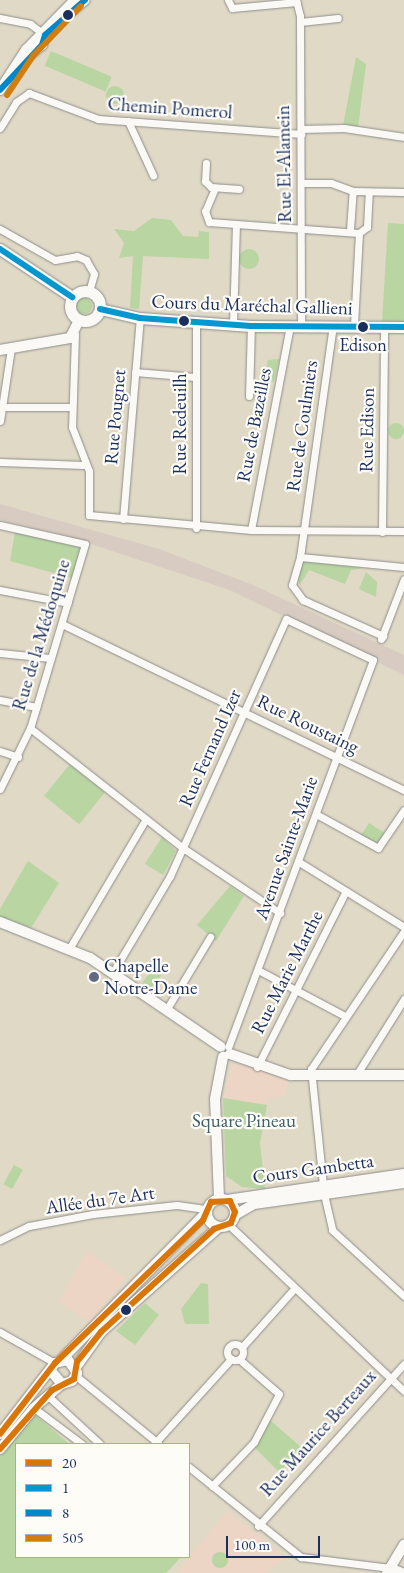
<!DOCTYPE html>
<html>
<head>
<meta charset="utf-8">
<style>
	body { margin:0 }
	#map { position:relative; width:404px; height:1573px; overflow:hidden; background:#e0d9c6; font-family:"EB Garamond",serif }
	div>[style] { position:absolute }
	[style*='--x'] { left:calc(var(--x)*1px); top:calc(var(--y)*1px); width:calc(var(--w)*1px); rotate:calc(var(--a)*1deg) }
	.built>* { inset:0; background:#ecd5c4 }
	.industrial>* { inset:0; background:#d8cbc1 }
	.green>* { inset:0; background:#b8d5a2; transform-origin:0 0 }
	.round { border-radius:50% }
	.roads { filter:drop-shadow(0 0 1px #8e8e8c) drop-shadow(0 0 1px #8e8e8c) }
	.street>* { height:7px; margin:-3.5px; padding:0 3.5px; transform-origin:3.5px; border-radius:3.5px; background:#faf9f6 }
	.street>.ring { margin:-3.5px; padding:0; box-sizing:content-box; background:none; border:7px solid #faf9f6; border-radius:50% }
	.secondary>* { height:10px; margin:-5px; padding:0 5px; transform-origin:5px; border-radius:5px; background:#faf9f6 }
	.secondary>.ring { margin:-5px; padding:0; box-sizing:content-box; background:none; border:10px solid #faf9f6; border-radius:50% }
	.primary>* { height:11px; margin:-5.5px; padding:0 5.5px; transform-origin:5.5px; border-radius:5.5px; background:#faf9f6 }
	.primary>.ring { margin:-5.5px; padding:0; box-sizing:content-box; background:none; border:11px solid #faf9f6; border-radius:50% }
	.bus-1>* { height:6px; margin:-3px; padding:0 3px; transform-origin:3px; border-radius:3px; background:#d97509 }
	.bus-2>* { height:6px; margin:-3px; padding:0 3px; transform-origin:3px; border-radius:3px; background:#0597cf }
	.bus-3>* { height:6px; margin:-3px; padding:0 3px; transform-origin:3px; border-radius:3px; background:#0086cb }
	.bus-4>* { height:6px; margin:-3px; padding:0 3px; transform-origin:3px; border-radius:3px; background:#d27e0e }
	.dots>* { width:14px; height:14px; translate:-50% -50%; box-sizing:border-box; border:2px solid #fdfcf7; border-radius:50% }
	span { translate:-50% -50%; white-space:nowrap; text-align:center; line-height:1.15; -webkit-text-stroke:4.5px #fdfcf7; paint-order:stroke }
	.bus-label { font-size:18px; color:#1b2f5e }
	.street-label { font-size:19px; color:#1b2f5e }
	.poi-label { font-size:19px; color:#1b2f5e }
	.left { translate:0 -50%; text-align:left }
	.park-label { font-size:19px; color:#406069 }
	.legend { position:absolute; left:15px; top:1443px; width:175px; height:115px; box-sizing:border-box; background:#fdfcf7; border:1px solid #a3aaba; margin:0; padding:6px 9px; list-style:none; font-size:15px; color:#1b2f5e }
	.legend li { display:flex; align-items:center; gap:10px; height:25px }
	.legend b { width:25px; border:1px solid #a3aaba }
	.scale { position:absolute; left:226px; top:1536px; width:94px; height:22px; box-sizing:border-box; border:2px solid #1b2f5e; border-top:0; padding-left:6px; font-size:15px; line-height:18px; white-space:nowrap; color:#1b2f5e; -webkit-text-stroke:4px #fdfcf7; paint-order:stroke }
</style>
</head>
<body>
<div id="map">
	<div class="built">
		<i style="clip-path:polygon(232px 1063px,289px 1078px,285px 1096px,268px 1098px,267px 1105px,223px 1098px)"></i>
		<i style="clip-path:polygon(87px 1251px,126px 1278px,89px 1322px,59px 1301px)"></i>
		<i style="clip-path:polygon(227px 1511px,287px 1557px,265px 1573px,177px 1573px)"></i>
	</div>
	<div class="industrial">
		<i style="clip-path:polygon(0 504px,159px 549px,253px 585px,404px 655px,404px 675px,230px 590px,64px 535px,0 520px)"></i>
	</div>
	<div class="green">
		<i style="left:51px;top:51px;width:66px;height:16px;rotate:23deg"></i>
		<i style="clip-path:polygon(356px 57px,366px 64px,358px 128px,343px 126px)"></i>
		<i class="round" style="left:106px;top:86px;width:18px;height:18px"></i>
		<i style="clip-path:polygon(152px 218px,171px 220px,183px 236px,198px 237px,199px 231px,209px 232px,209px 259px,143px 256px,139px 309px,130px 308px,133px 256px,119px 258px,124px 243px,114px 229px,134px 231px)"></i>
		<i style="clip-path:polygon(388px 223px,404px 224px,404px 322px,382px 322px)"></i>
		<i class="round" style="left:239px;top:249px;width:20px;height:20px"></i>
		<i class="round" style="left:76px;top:298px;width:16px;height:16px"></i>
		<i style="clip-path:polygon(279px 359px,274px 382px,264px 379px,268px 360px)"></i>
		<i class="round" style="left:388px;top:423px;width:16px;height:16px"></i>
		<i style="clip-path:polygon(15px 532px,81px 546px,72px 578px,10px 561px)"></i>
		<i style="clip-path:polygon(304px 561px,363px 568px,351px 570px,345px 584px,309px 570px,300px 585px,297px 579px)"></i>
		<i style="clip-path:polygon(366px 572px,377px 582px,376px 597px,359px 589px)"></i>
		<i style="left:70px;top:764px;width:45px;height:41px;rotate:39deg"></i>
		<i style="clip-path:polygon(369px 823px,385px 833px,378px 843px,361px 835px)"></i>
		<i style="clip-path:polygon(162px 837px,176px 851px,163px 875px,145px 864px)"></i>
		<i style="clip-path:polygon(28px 861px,59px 883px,31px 928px,0 917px,0 909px)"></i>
		<i style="clip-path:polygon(230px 886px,244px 896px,216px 941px,197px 925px)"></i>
		<i style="left:156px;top:963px;width:11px;height:26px;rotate:34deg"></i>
		<i style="clip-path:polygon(223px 1098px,267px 1105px,260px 1143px,265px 1189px,242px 1187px,226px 1176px)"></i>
		<i style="left:14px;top:1165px;width:10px;height:22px;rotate:29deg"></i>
		<i style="clip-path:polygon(201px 1283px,208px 1284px,209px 1324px,185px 1324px,181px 1309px)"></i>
		<i style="clip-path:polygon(145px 1303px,159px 1315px,135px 1345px,116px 1331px)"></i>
		<i style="clip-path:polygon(33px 1413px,69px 1444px,16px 1444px,16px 1557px,181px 1557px,166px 1573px,0 1573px,0 1456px)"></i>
		<i style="clip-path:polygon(270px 1420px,302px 1448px,279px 1472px,255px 1448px)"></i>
		<i class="round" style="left:212px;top:1552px;width:16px;height:16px"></i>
	</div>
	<div class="roads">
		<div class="street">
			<i style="--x:228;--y:0;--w:9;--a:63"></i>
			<i style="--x:232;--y:8;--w:65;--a:-5.3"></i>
			<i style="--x:296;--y:0;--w:16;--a:76"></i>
			<i style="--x:300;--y:16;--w:309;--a:89.8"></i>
			<i style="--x:0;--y:18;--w:31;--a:11"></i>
			<i style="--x:30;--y:24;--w:19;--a:36"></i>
			<i style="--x:300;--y:22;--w:38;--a:-6"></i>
			<i style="--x:128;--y:121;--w:60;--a:65.2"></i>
			<i style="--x:0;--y:128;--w:31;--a:-58"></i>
			<i style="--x:16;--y:102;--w:16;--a:-35"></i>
			<i style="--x:29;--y:93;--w:74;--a:20.6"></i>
			<i style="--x:98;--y:119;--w:204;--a:4.2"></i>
			<i style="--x:301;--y:129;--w:43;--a:-1.3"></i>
			<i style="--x:344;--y:128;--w:61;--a:8.5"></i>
			<i style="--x:206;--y:163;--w:18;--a:93"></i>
			<i style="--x:205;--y:181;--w:8;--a:45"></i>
			<i style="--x:211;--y:187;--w:28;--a:4"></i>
			<i style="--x:301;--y:183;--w:30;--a:0"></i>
			<i style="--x:331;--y:183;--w:23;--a:20"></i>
			<i style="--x:353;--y:191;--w:51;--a:1.1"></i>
			<i style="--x:215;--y:188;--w:25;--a:113"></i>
			<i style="--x:205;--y:211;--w:12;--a:70"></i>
			<i style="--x:209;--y:222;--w:150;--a:4.2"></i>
			<i style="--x:0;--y:229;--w:63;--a:29.4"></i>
			<i style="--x:55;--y:260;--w:22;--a:-10"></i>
			<i style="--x:77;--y:256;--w:10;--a:24"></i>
			<i style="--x:86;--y:260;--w:16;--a:60"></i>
			<i style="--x:94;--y:274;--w:18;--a:106"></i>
			<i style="--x:350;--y:230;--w:39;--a:-86"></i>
			<i style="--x:359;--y:233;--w:10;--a:-37"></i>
			<i style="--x:367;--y:227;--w:35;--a:-87"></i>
			<i style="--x:233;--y:324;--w:100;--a:-88.3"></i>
			<i style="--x:333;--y:325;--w:234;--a:98.1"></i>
			<i style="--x:300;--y:557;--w:29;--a:106"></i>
			<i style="--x:292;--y:585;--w:19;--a:54"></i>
			<i style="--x:303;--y:600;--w:88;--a:24.2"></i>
			<i style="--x:354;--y:325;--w:92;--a:-86.9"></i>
			<i style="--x:75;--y:334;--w:93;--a:91.8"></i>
			<i style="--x:72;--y:427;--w:47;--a:68.9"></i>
			<i style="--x:89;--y:471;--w:44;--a:90"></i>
			<i style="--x:89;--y:515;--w:163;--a:5.3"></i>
			<i style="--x:251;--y:530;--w:153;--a:0.4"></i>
			<i style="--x:135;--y:372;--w:60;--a:4.8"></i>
			<i style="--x:249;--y:396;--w:70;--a:-88.4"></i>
			<i style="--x:2;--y:407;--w:70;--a:0"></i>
			<i style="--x:0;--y:421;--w:74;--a:-81.4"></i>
			<i style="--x:0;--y:462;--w:84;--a:2"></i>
			<i style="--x:123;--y:519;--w:202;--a:-85.2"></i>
			<i style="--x:0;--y:525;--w:87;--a:12.6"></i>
			<i style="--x:85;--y:544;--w:192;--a:106.6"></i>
			<i style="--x:30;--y:728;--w:68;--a:116.2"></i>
			<i style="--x:196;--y:528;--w:208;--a:-90"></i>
			<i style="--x:251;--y:530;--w:208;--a:-79.2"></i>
			<i style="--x:382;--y:532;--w:204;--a:-89.4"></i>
			<i style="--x:300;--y:557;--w:104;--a:5.5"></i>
			<i style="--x:0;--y:590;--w:69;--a:10.8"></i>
			<i style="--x:62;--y:624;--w:380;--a:25.9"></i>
			<i style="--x:381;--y:639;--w:64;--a:-69"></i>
			<i style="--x:0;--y:653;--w:50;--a:5.7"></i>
			<i style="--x:0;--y:700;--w:37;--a:11"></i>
			<i style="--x:30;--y:728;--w:194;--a:38.1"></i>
			<i style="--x:183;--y:848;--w:117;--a:33.8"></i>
			<i style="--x:0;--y:751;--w:19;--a:18"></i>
			<i style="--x:316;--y:814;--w:71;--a:28.7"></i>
			<i style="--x:378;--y:848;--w:46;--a:-55.6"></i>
			<i style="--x:299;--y:862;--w:123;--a:31.8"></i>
			<i style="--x:69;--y:949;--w:151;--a:-59.4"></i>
			<i style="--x:258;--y:970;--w:98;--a:27.9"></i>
			<i style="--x:113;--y:972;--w:112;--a:-59.3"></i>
			<i style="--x:170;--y:876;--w:282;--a:-65.7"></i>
			<i style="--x:286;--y:619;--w:96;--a:25.2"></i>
			<i style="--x:373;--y:660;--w:413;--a:110.5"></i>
			<i style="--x:168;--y:1007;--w:82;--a:-59"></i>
			<i style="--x:257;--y:1067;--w:197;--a:-63.2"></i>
			<i style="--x:357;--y:1074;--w:89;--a:-57.9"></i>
			<i style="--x:323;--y:1185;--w:117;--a:-95.9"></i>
			<i style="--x:311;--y:1069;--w:166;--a:-56"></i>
			<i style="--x:324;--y:1194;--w:37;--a:77"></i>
			<i style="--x:332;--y:1230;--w:98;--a:42.5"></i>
			<i style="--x:229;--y:1225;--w:241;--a:43.5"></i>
			<i style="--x:0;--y:1240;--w:32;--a:-26"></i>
			<i style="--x:29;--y:1226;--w:65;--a:-10.6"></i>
			<i style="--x:93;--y:1214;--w:84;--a:-6.1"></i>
			<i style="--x:177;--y:1205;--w:30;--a:8"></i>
			<i style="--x:0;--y:1332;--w:63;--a:29.4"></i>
			<i class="ring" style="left:227px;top:1344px;width:9px;height:9px"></i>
			<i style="--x:242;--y:1347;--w:76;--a:-48.2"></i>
			<i style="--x:76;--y:1376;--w:106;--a:39.3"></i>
			<i style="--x:47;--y:1395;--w:72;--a:42.8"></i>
			<i style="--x:34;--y:1408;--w:60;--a:36.9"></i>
			<i style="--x:154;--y:1444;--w:115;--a:-47.8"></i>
			<i style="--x:189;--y:1467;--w:144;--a:38.8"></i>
			<i style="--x:301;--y:1557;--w:90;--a:7"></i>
			<i style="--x:212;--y:1486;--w:61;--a:-46.3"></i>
			<i style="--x:254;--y:1442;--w:54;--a:-62.5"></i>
			<i style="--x:279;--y:1394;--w:53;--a:-138.8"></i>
			<i style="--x:258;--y:1526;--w:218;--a:-48"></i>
		</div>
		<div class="secondary">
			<i style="--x:54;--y:26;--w:40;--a:-40"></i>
			<i style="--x:19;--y:64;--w:30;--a:-40"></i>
			<i style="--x:42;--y:45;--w:10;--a:-73"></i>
			<i style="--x:0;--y:90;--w:48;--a:-57"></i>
			<i style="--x:26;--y:50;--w:70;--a:-45.6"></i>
			<i style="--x:0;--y:350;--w:71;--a:-9.7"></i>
			<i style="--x:70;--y:338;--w:20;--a:-63"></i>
			<i style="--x:0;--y:922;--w:97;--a:21.8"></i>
			<i style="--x:90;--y:958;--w:158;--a:34.2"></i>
			<i style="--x:230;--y:1054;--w:64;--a:19.3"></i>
			<i style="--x:290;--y:1075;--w:114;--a:0"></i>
			<i style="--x:219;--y:1198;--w:99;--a:-92.3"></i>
			<i style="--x:215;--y:1099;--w:43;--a:-79.2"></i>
			<i class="ring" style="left:207px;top:1199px;width:18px;height:18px"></i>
			<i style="--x:227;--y:1200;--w:179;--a:-8.4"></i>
			<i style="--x:235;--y:1215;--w:22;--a:-30"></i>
			<i style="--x:254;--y:1204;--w:151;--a:-8"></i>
			<i style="--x:62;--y:1359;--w:205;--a:-45.4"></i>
			<i style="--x:76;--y:1367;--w:43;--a:-54.5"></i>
			<i style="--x:101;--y:1332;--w:158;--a:-41.7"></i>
			<i style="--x:0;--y:1434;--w:90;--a:-52.2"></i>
			<i style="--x:55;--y:1363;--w:13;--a:-13"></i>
			<i style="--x:68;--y:1360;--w:16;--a:55"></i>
			<i style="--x:77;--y:1373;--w:9;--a:122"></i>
			<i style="--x:72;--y:1381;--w:10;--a:163"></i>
			<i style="--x:62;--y:1384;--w:17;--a:-130"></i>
			<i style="--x:0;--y:1449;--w:53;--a:-50.3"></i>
			<i style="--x:34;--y:1408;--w:37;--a:-41"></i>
			<i style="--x:390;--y:1568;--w:13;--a:23"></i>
			<i style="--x:387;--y:1573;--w:33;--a:-59"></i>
		</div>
		<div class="primary">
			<i style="--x:0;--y:249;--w:87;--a:33.7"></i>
			<i class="ring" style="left:70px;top:291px;width:19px;height:19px"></i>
			<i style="--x:100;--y:309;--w:41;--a:12.7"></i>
			<i style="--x:140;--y:318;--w:111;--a:4.1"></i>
			<i style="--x:251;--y:326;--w:153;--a:0.4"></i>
		</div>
	</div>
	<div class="bus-1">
		<i style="--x:0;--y:1434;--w:90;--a:-52.2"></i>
		<i style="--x:55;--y:1363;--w:206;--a:-44"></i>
		<i style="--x:203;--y:1220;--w:20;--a:-66"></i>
		<i style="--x:211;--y:1202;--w:19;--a:-3"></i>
		<i style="--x:230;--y:1201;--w:12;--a:66"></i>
		<i style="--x:235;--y:1212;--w:12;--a:110"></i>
		<i style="--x:231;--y:1223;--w:18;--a:161"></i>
		<i style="--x:214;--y:1229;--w:153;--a:137.7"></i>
		<i style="--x:101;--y:1332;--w:38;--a:129"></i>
		<i style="--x:77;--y:1362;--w:17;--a:100"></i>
		<i style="--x:74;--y:1379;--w:25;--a:153"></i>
		<i style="--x:52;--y:1390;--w:79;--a:131.4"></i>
	</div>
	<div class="bus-2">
		<i style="--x:0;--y:249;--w:87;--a:33.7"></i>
		<i style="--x:100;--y:309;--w:41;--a:12.7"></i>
		<i style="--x:140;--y:318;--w:111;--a:4.1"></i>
		<i style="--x:251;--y:326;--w:153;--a:0.4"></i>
	</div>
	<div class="bus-3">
		<i style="--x:0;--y:90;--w:62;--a:-47"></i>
		<i style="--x:42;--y:45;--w:10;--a:-73"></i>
		<i style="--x:45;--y:35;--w:53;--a:-41.2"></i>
	</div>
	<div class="bus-4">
		<i style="--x:7;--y:95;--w:47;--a:-56.3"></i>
		<i style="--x:33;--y:56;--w:69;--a:-46.2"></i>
	</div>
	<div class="dots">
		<i style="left:68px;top:15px;background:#1b2f5e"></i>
		<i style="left:184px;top:321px;background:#1b2f5e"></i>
		<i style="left:363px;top:327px;background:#1b2f5e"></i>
		<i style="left:94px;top:977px;background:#606a82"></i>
		<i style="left:126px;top:1310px;background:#1b2f5e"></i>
	</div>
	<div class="bus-label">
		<span style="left:363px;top:345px">Edison</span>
	</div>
	<div class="street-label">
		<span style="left:170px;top:108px;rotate:4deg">Chemin Pomerol</span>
		<span style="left:284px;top:164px;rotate:-91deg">Rue El-Alamein</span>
		<span style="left:252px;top:305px;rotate:2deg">Cours du Maréchal Gallieni</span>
		<span style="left:115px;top:417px;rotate:-85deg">Rue Pougnet</span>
		<span style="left:180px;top:424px;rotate:-90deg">Rue Redeuilh</span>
		<span style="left:254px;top:425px;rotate:-79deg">Rue de Bazeilles</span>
		<span style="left:302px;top:426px;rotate:-82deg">Rue de Coulmiers</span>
		<span style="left:367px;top:430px;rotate:-89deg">Rue Edison</span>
		<span style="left:41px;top:635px;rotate:-73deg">Rue de la Médoquine</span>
		<span style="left:308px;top:724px;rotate:26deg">Rue Roustaing</span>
		<span style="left:210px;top:748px;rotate:-66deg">Rue Fernand Izer</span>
		<span style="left:286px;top:848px;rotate:-70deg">Avenue Sainte-Marie</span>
		<span style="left:287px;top:972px;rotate:-63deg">Rue Marie Marthe</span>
		<span style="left:313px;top:1169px;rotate:-8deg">Cours Gambetta</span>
		<span style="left:100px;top:1200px;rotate:-8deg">Allée du 7e Art</span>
		<span style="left:318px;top:1433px;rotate:-48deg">Rue Maurice Berteaux</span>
	</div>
	<div class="poi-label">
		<span class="left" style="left:104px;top:977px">Chapelle<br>Notre-Dame</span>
	</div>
	<div class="park-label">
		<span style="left:244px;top:1121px">Square Pineau</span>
	</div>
	<ul class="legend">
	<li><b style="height:6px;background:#d97509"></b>20</li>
	<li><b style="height:6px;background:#0597cf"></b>1</li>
	<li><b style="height:6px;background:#0086cb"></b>8</li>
	<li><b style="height:6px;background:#d27e0e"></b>505</li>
	</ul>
	<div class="scale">100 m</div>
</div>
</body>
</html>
